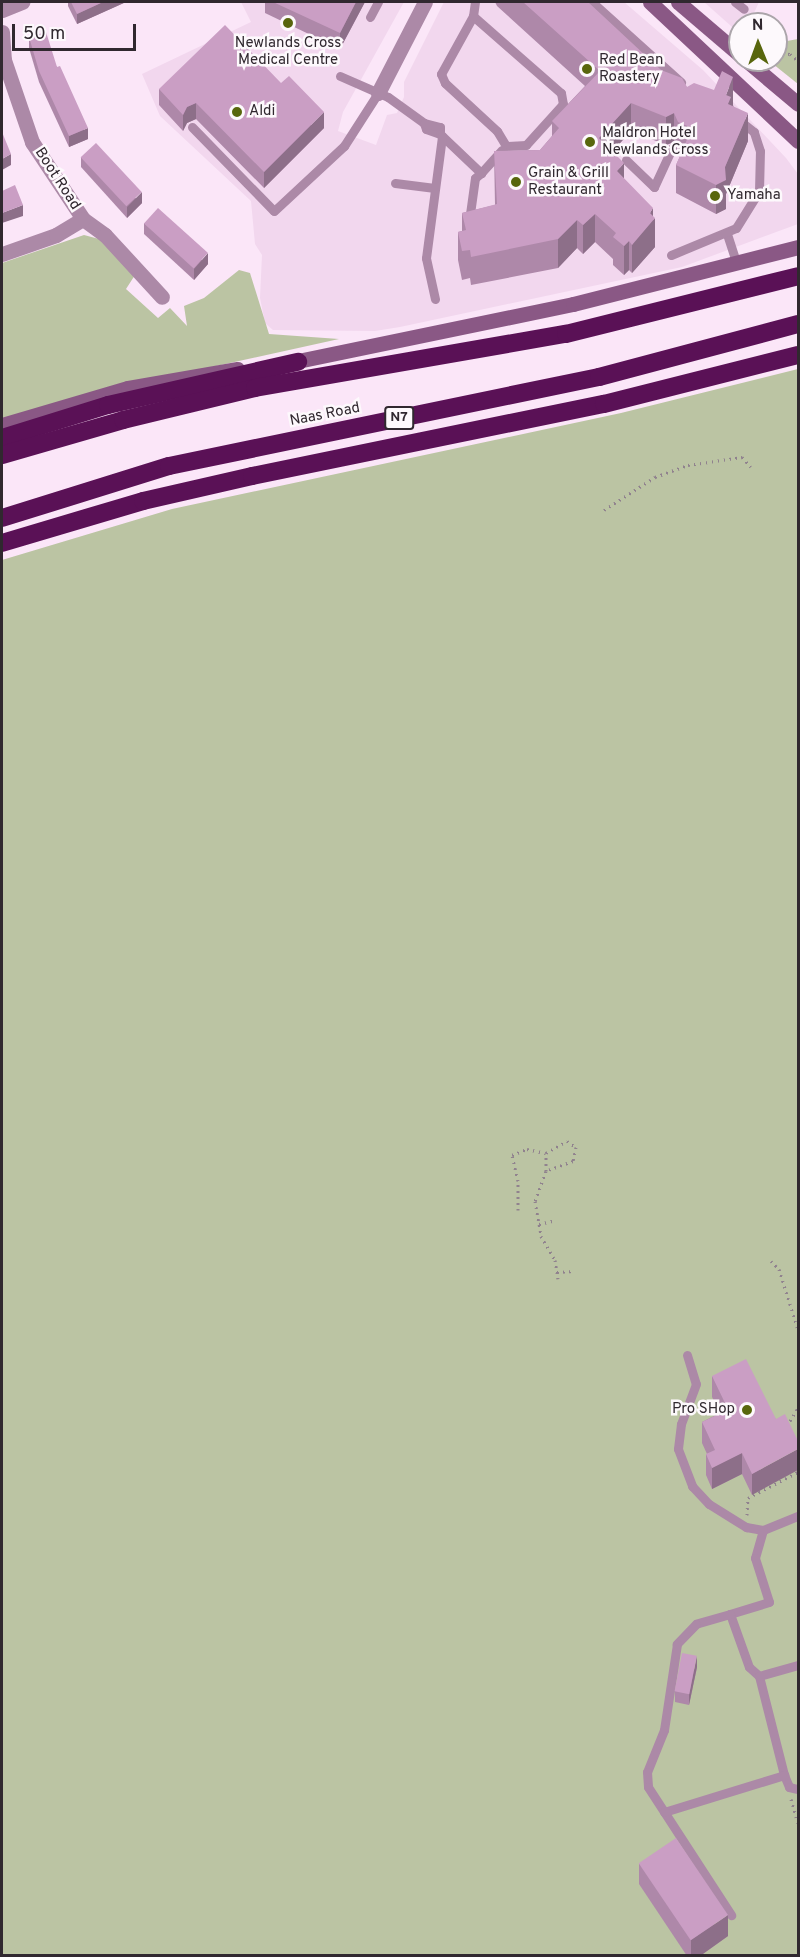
<!DOCTYPE html>
<html>
<head>
<meta charset="utf-8">
<style>
	body { margin:0 }
	#map { position:relative; width:800px; height:1957px; overflow:hidden; background:#fbe6f8; font-family:Overpass,sans-serif }
	div>[style] { position:absolute }
	[style*='--x'] { left:calc(var(--x)*1px); top:calc(var(--y)*1px); width:calc(var(--w)*1px); rotate:calc(var(--a)*1deg) }
	.built>* { inset:0; background:#f2d7ee }
	.green>* { inset:0; background:#bbc4a3 }
	.path>* { height:3px; margin-top:-1.5px; transform-origin:0; background:repeating-linear-gradient(90deg,#90828e 0 1.5px,transparent 0 6px) }
	.lane>* { height:9px; margin:-4.5px; padding:0 4.5px; transform-origin:4.5px; border-radius:4.5px; background:#ac89a7 }
	.street>* { height:15px; margin:-7.5px; padding:0 7.5px; transform-origin:7.5px; border-radius:7.5px; background:#ac89a7 }
	.secondary>* { height:15px; margin:-7.5px; padding:0 7.5px; transform-origin:7.5px; border-radius:7.5px; background:#8a5885 }
	.highway>* { height:18px; margin:-9px; padding:0 9px; transform-origin:9px; border-radius:9px; background:#5a1156 }
	.wall>* { inset:0; background:#ae88a9 }
	.shaded-wall>* { inset:0; background:#8d6f89 }
	.building>* { inset:0; background:#ca9ec4; transform-origin:0 0 }
	.dots>* { width:16px; height:16px; translate:-50% -50%; box-sizing:border-box; border:3px solid #fdf9fc; border-radius:50% }
	span { translate:-50% -50%; white-space:nowrap; text-align:center; line-height:1.15; -webkit-text-stroke:5px #fdf9fc; paint-order:stroke }
	.shield-label span { padding:2px 4px; background:#fdf9fc; border:2px solid; border-radius:4px; -webkit-text-stroke-width:0 }
	.shield-label { font-size:14px; color:#30282f; font-weight:700 }
	.poi-label { font-size:15px; color:#30282f }
	.left { translate:0 -50%; text-align:left }
	.right { translate:-100% -50%; text-align:right }
	.street-label { font-size:15px; color:#30282f }
	.frame { position:absolute; inset:0; border:3px solid #30282f; pointer-events:none }
	.north { position:absolute; left:728px; top:12px; width:60px; height:60px; box-sizing:border-box; background:#fdf9fc; border:2px solid #aba5aa; border-radius:50%; rotate:359deg; font-size:16px; font-weight:700; line-height:24px; text-align:center; color:#30282f }
	.north::after { content:''; display:block; margin:auto; width:21px; height:27px; background:#58660d; clip-path:polygon(50% 0,100% 100%,50% 72%,0 100%) }
	.scale { position:absolute; left:12px; top:24px; width:124px; height:27px; box-sizing:border-box; border:3px solid #30282f; border-top:0; padding-left:8px; font-size:18px; line-height:21px; white-space:nowrap; color:#30282f; -webkit-text-stroke:4px #fdf9fc; paint-order:stroke }
</style>
</head>
<body>
<div id="map">
	<div class="built">
		<i style="clip-path:polygon(241px 2px,404px 2px,343px 112px,338px 131px,376px 145px,387px 115px,397px 113px,404px 97px,404px 82px,444px 2px,624px 2px,703px 70px,786px 158px,798px 174px,798px 224px,682px 267px,400px 327px,375px 331px,273px 330px,265px 323px,260px 298px,262px 255px,255px 244px,251px 201px,160px 116px,142px 74px,251px 22px)"></i>
		<i style="clip-path:polygon(704px 2px,759px 2px,749px 24px,740px 24px,740px 34px)"></i>
	</div>
	<div class="green">
		<i style="clip-path:polygon(798px 39px,798px 84px,768px 60px,776px 60px,776px 43px)"></i>
		<i style="clip-path:polygon(84px 235px,99px 239px,135px 275px,126px 289px,158px 318px,170px 308px,187px 326px,184px 306px,204px 298px,239px 270px,250px 273px,269px 334px,339px 339px,207px 368px,2px 423px,2px 263px)"></i>
		<i style="clip-path:polygon(798px 369px,798px 1955px,2px 1955px,2px 560px,172px 509px,621px 413px)"></i>
	</div>
	<div class="path">
		<i style="--x:776;--y:53;--w:14;--a:4"></i>
		<i style="--x:790;--y:54;--w:11;--a:41"></i>
		<i style="--x:604;--y:510;--w:61;--a:-32.9"></i>
		<i style="--x:655;--y:477;--w:35;--a:-20"></i>
		<i style="--x:688;--y:465;--w:55;--a:-8.4"></i>
		<i style="--x:742;--y:457;--w:13;--a:48"></i>
		<i style="--x:546;--y:1171;--w:18;--a:-90"></i>
		<i style="--x:546;--y:1153;--w:24;--a:-30"></i>
		<i style="--x:567;--y:1141;--w:11;--a:34"></i>
		<i style="--x:576;--y:1147;--w:14;--a:102"></i>
		<i style="--x:573;--y:1161;--w:29;--a:160"></i>
		<i style="--x:546;--y:1171;--w:32;--a:110"></i>
		<i style="--x:535;--y:1201;--w:36;--a:80"></i>
		<i style="--x:541;--y:1236;--w:28;--a:60"></i>
		<i style="--x:555;--y:1260;--w:19;--a:81"></i>
		<i style="--x:518;--y:1210;--w:29;--a:-90"></i>
		<i style="--x:518;--y:1181;--w:27;--a:-103"></i>
		<i style="--x:512;--y:1155;--w:16;--a:-22"></i>
		<i style="--x:527;--y:1149;--w:19;--a:12"></i>
		<i style="--x:539;--y:1224;--w:17;--a:-13"></i>
		<i style="--x:771;--y:1261;--w:11;--a:45"></i>
		<i style="--x:779;--y:1269;--w:64;--a:72.7"></i>
		<i style="--x:557;--y:1272;--w:17;--a:-3"></i>
		<i style="--x:787;--y:1426;--w:21;--a:-59"></i>
		<i style="--x:747;--y:1515;--w:17;--a:-87"></i>
		<i style="--x:748;--y:1498;--w:56;--a:-27.5"></i>
		<i style="--x:791;--y:1799;--w:25;--a:74"></i>
	</div>
	<div class="lane">
		<i style="--x:592;--y:2;--w:120;--a:42"></i>
		<i style="--x:735;--y:2;--w:11;--a:38"></i>
		<i style="--x:473;--y:16;--w:117;--a:41.2"></i>
		<i style="--x:561;--y:93;--w:11;--a:80"></i>
		<i style="--x:563;--y:104;--w:55;--a:132.1"></i>
		<i style="--x:526;--y:145;--w:20;--a:177"></i>
		<i style="--x:506;--y:146;--w:17;--a:-121"></i>
		<i style="--x:497;--y:131;--w:71;--a:-137.3"></i>
		<i style="--x:445;--y:83;--w:10;--a:-114"></i>
		<i style="--x:441;--y:74;--w:66;--a:-61.1"></i>
		<i style="--x:473;--y:16;--w:14;--a:-82"></i>
		<i style="--x:370;--y:17;--w:17;--a:-62"></i>
		<i style="--x:340;--y:76;--w:52;--a:23.6"></i>
		<i style="--x:388;--y:97;--w:44;--a:35.8"></i>
		<i style="--x:424;--y:123;--w:6;--a:72"></i>
		<i style="--x:426;--y:129;--w:15;--a:20"></i>
		<i style="--x:440;--y:134;--w:7;--a:-90"></i>
		<i style="--x:440;--y:127;--w:16;--a:-166"></i>
		<i style="--x:192;--y:127;--w:117;--a:45.7"></i>
		<i style="--x:274;--y:211;--w:96;--a:-42.9"></i>
		<i style="--x:344;--y:146;--w:63;--a:-57.3"></i>
		<i style="--x:440;--y:134;--w:57;--a:43.6"></i>
		<i style="--x:481;--y:173;--w:31;--a:-48"></i>
		<i style="--x:626;--y:160;--w:39;--a:44"></i>
		<i style="--x:654;--y:187;--w:43;--a:-65.2"></i>
		<i style="--x:395;--y:183;--w:40;--a:7.1"></i>
		<i style="--x:469;--y:221;--w:43;--a:-82.1"></i>
		<i style="--x:475;--y:178;--w:8;--a:-40"></i>
		<i style="--x:727;--y:234;--w:32;--a:72"></i>
		<i style="--x:671;--y:255;--w:70;--a:-22.6"></i>
		<i style="--x:736;--y:228;--w:44;--a:-58.1"></i>
		<i style="--x:759;--y:191;--w:40;--a:-88.6"></i>
		<i style="--x:760;--y:151;--w:20;--a:-108"></i>
		<i style="--x:754;--y:132;--w:18;--a:-142"></i>
		<i style="--x:435;--y:299;--w:42;--a:-102.4"></i>
		<i style="--x:426;--y:258;--w:123;--a:-82.5"></i>
		<i style="--x:687;--y:1355;--w:30;--a:73"></i>
		<i style="--x:696;--y:1384;--w:43;--a:110.6"></i>
		<i style="--x:681;--y:1424;--w:25;--a:97"></i>
		<i style="--x:678;--y:1449;--w:40;--a:69"></i>
		<i style="--x:692;--y:1486;--w:25;--a:47"></i>
		<i style="--x:709;--y:1504;--w:44;--a:31.9"></i>
		<i style="--x:746;--y:1527;--w:17;--a:10"></i>
		<i style="--x:763;--y:1530;--w:38;--a:-22"></i>
		<i style="--x:763;--y:1530;--w:29;--a:106"></i>
		<i style="--x:755;--y:1558;--w:46;--a:72.3"></i>
		<i style="--x:769;--y:1602;--w:41;--a:162.9"></i>
		<i style="--x:730;--y:1614;--w:56;--a:70.3"></i>
		<i style="--x:749;--y:1667;--w:13;--a:42"></i>
		<i style="--x:759;--y:1676;--w:102;--a:75.8"></i>
		<i style="--x:784;--y:1775;--w:13;--a:67"></i>
		<i style="--x:789;--y:1787;--w:9;--a:13"></i>
		<i style="--x:730;--y:1614;--w:35;--a:164"></i>
		<i style="--x:696;--y:1624;--w:28;--a:134"></i>
		<i style="--x:677;--y:1644;--w:87;--a:98.6"></i>
		<i style="--x:664;--y:1730;--w:45;--a:112"></i>
		<i style="--x:647;--y:1772;--w:15;--a:86"></i>
		<i style="--x:648;--y:1787;--w:153;--a:57"></i>
		<i style="--x:759;--y:1676;--w:41;--a:-15.8"></i>
		<i style="--x:664;--y:1812;--w:126;--a:-17.1"></i>
	</div>
	<div class="street">
		<i style="--x:2;--y:10;--w:22;--a:-22"></i>
		<i style="--x:2;--y:32;--w:28;--a:86"></i>
		<i style="--x:4;--y:60;--w:87;--a:71.1"></i>
		<i style="--x:32;--y:142;--w:92;--a:56.5"></i>
		<i style="--x:83;--y:219;--w:27;--a:36"></i>
		<i style="--x:105;--y:235;--w:84;--a:47.4"></i>
		<i style="--x:378;--y:93;--w:102;--a:-62.7"></i>
		<i style="--x:2;--y:254;--w:57;--a:-19.4"></i>
		<i style="--x:56;--y:235;--w:31;--a:-31"></i>
	</div>
	<div class="secondary">
		<i style="--x:650;--y:2;--w:203;--a:43.2"></i>
		<i style="--x:678;--y:2;--w:82;--a:40.5"></i>
		<i style="--x:746;--y:60;--w:68;--a:40.2"></i>
		<i style="--x:288;--y:363;--w:291;--a:-11.7"></i>
		<i style="--x:573;--y:304;--w:232;--a:-14.2"></i>
		<i style="--x:2;--y:425;--w:131;--a:-16.4"></i>
		<i style="--x:128;--y:388;--w:111;--a:-9.9"></i>
	</div>
	<div class="highway">
		<i style="--x:2;--y:438;--w:111;--a:-17.3"></i>
		<i style="--x:108;--y:405;--w:195;--a:-12.8"></i>
		<i style="--x:2;--y:455;--w:126;--a:-16.1"></i>
		<i style="--x:123;--y:420;--w:136;--a:-13.6"></i>
		<i style="--x:255;--y:388;--w:316;--a:-9.9"></i>
		<i style="--x:566;--y:334;--w:239;--a:-14"></i>
		<i style="--x:2;--y:518;--w:175;--a:-17.3"></i>
		<i style="--x:169;--y:466;--w:439;--a:-11.7"></i>
		<i style="--x:599;--y:377;--w:206;--a:-14.9"></i>
		<i style="--x:2;--y:543;--w:147;--a:-16.6"></i>
		<i style="--x:143;--y:501;--w:112;--a:-12.9"></i>
		<i style="--x:252;--y:476;--w:359;--a:-11.6"></i>
		<i style="--x:604;--y:404;--w:200;--a:-14.2"></i>
	</div>
	<div class="wall">
		<i style="clip-path:polygon(68px 2px,126px 2px,77px 24px,68px 6px)"></i>
		<i style="clip-path:polygon(265px 2px,365px 2px,340px 49px,265px 13px)"></i>
		<i style="clip-path:polygon(495px 2px,588px 2px,661px 70px,687px 87px,733px 105px,748px 141px,726px 194px,726px 209px,716px 214px,676px 193px,676px 165px,682px 152px,678px 151px,674px 142px,666px 145px,631px 131px,613px 151px,624px 179px,653px 217px,655px 247px,632px 273px,629px 270px,624px 275px,613px 265px,613px 259px,595px 242px,583px 254px,577px 248px,558px 268px,471px 285px,470px 278px,462px 280px,458px 260px,458px 232px,462px 231px,462px 213px,495px 205px,494px 151px,540px 150px,552px 136px,552px 121px,585px 86px,497px 6px)"></i>
		<i style="clip-path:polygon(29px 37px,57px 67px,88px 139px,69px 147px,39px 82px,29px 48px)"></i>
		<i style="clip-path:polygon(159px 89px,324px 128px,264px 188px,196px 119px,187px 123px,183px 131px,159px 105px)"></i>
		<i style="clip-path:polygon(81px 157px,142px 203px,127px 218px,81px 167px)"></i>
		<i style="clip-path:polygon(144px 223px,208px 264px,194px 280px,144px 234px)"></i>
		<i style="clip-path:polygon(712px 1376px,776px 1419px,752px 1495px,742px 1474px,712px 1489px,706px 1475px,706px 1454px,707px 1454px,702px 1443px,702px 1422px,718px 1414px,718px 1409px,712px 1397px)"></i>
		<i style="clip-path:polygon(697px 1667px,689px 1705px,675px 1702px,675px 1691px)"></i>
		<i style="clip-path:polygon(639px 1863px,728px 1936px,700px 1956px,687px 1956px,639px 1884px)"></i>
	</div>
	<div class="shaded-wall">
		<i style="clip-path:polygon(103px 2px,126px 2px,77px 24px,77px 14px)"></i>
		<i style="clip-path:polygon(356px 2px,365px 2px,340px 49px,340px 33px)"></i>
		<i style="clip-path:polygon(733px 77px,733px 105px,731px 110px,731px 126px,726px 95px)"></i>
		<i style="clip-path:polygon(196px 103px,196px 119px,187px 123px,183px 131px,183px 115px,187px 107px)"></i>
		<i style="clip-path:polygon(631px 103px,631px 131px,599px 166px,599px 138px)"></i>
		<i style="clip-path:polygon(324px 112px,324px 128px,264px 188px,264px 172px)"></i>
		<i style="clip-path:polygon(674px 113px,674px 142px,666px 145px,666px 117px)"></i>
		<i style="clip-path:polygon(748px 113px,748px 141px,726px 194px,726px 209px,716px 214px,716px 185px,725px 167px)"></i>
		<i style="clip-path:polygon(88px 128px,88px 139px,69px 147px,69px 136px)"></i>
		<i style="clip-path:polygon(11px 154px,11px 165px,2px 170px,2px 159px)"></i>
		<i style="clip-path:polygon(624px 163px,624px 191px,617px 171px)"></i>
		<i style="clip-path:polygon(142px 192px,142px 203px,127px 218px,127px 207px)"></i>
		<i style="clip-path:polygon(23px 205px,23px 216px,2px 223px,2px 213px)"></i>
		<i style="clip-path:polygon(653px 208px,653px 220px,655px 218px,655px 247px,632px 273px,632px 245px,650px 213px)"></i>
		<i style="clip-path:polygon(595px 214px,595px 242px,583px 254px,583px 225px)"></i>
		<i style="clip-path:polygon(577px 220px,577px 248px,558px 268px,558px 239px)"></i>
		<i style="clip-path:polygon(629px 241px,629px 270px,624px 275px,624px 246px)"></i>
		<i style="clip-path:polygon(208px 253px,208px 264px,194px 280px,194px 269px)"></i>
		<i style="clip-path:polygon(798px 1449px,798px 1470px,752px 1495px,752px 1474px)"></i>
		<i style="clip-path:polygon(742px 1453px,742px 1474px,712px 1489px,712px 1468px)"></i>
		<i style="clip-path:polygon(697px 1656px,697px 1667px,689px 1705px,689px 1694px)"></i>
		<i style="clip-path:polygon(728px 1915px,728px 1936px,700px 1956px,691px 1956px,691px 1940px)"></i>
	</div>
	<div class="building">
		<i style="clip-path:polygon(71px 2px,103px 2px,77px 14px)"></i>
		<i style="clip-path:polygon(273px 2px,356px 2px,340px 33px)"></i>
		<i style="clip-path:polygon(523px 2px,588px 2px,661px 70px,682px 78px,687px 87px,694px 83px,714px 90px,722px 71px,733px 77px,726px 95px,731px 97px,728px 104px,748px 113px,725px 167px,726px 180px,716px 185px,676px 165px,692px 128px,678px 122px,674px 113px,666px 117px,631px 103px,599px 138px,624px 163px,617px 171px,653px 208px,650px 213px,655px 218px,632px 245px,629px 241px,624px 246px,613px 237px,616px 233px,595px 214px,583px 225px,577px 220px,558px 239px,471px 257px,470px 250px,462px 251px,458px 232px,466px 230px,462px 213px,497px 204px,494px 151px,540px 150px,559px 128px,552px 121px,600px 71px)"></i>
		<i style="clip-path:polygon(225px 25px,281px 83px,289px 76px,324px 112px,264px 172px,196px 103px,187px 107px,183px 115px,159px 89px)"></i>
		<i style="clip-path:polygon(46px 32px,57px 67px,60px 66px,88px 128px,69px 136px,39px 71px,29px 37px)"></i>
		<i style="clip-path:polygon(2px 132px,11px 154px,2px 159px)"></i>
		<i style="left:96px;top:143px;width:67px;height:21px;rotate:47deg"></i>
		<i style="clip-path:polygon(15px 185px,23px 205px,2px 213px,2px 191px)"></i>
		<i style="left:158px;top:208px;width:67px;height:21px;rotate:42deg"></i>
		<i style="clip-path:polygon(746px 1359px,776px 1419px,785px 1414px,798px 1441px,798px 1449px,752px 1474px,742px 1453px,712px 1468px,706px 1454px,715px 1450px,702px 1422px,721px 1413px,718px 1407px,725px 1403px,712px 1376px)"></i>
		<i style="left:682px;top:1653px;width:15px;height:39px;rotate:11deg"></i>
		<i style="left:676px;top:1838px;width:93px;height:45px;rotate:56deg"></i>
	</div>
	<div class="dots">
		<i style="left:288px;top:23px;background:#58660d"></i>
		<i style="left:587px;top:69px;background:#58660d"></i>
		<i style="left:237px;top:112px;background:#58660d"></i>
		<i style="left:590px;top:142px;background:#58660d"></i>
		<i style="left:516px;top:182px;background:#58660d"></i>
		<i style="left:715px;top:196px;background:#58660d"></i>
		<i style="left:747px;top:1410px;background:#58660d"></i>
	</div>
	<div class="shield-label">
		<span style="left:399px;top:418px">N7</span>
	</div>
	<div class="poi-label">
		<span style="left:288px;top:52px">Newlands Cross<br>Medical Centre</span>
		<span class="left" style="left:599px;top:69px">Red Bean<br>Roastery</span>
		<span class="left" style="left:249px;top:112px">Aldi</span>
		<span class="left" style="left:602px;top:142px">Maldron Hotel<br>Newlands Cross</span>
		<span class="left" style="left:528px;top:182px">Grain &amp; Grill<br>Restaurant</span>
		<span class="left" style="left:727px;top:196px">Yamaha</span>
		<span class="right" style="left:735px;top:1410px">Pro SHop</span>
	</div>
	<div class="street-label">
		<span style="left:57px;top:179px;rotate:57deg">Boot Road</span>
		<span style="left:325px;top:415px;rotate:-11deg">Naas Road</span>
	</div>
	<div class="frame"></div>
	<div class="north">N</div>
	<div class="scale">50 m</div>
</div>
</body>
</html>
